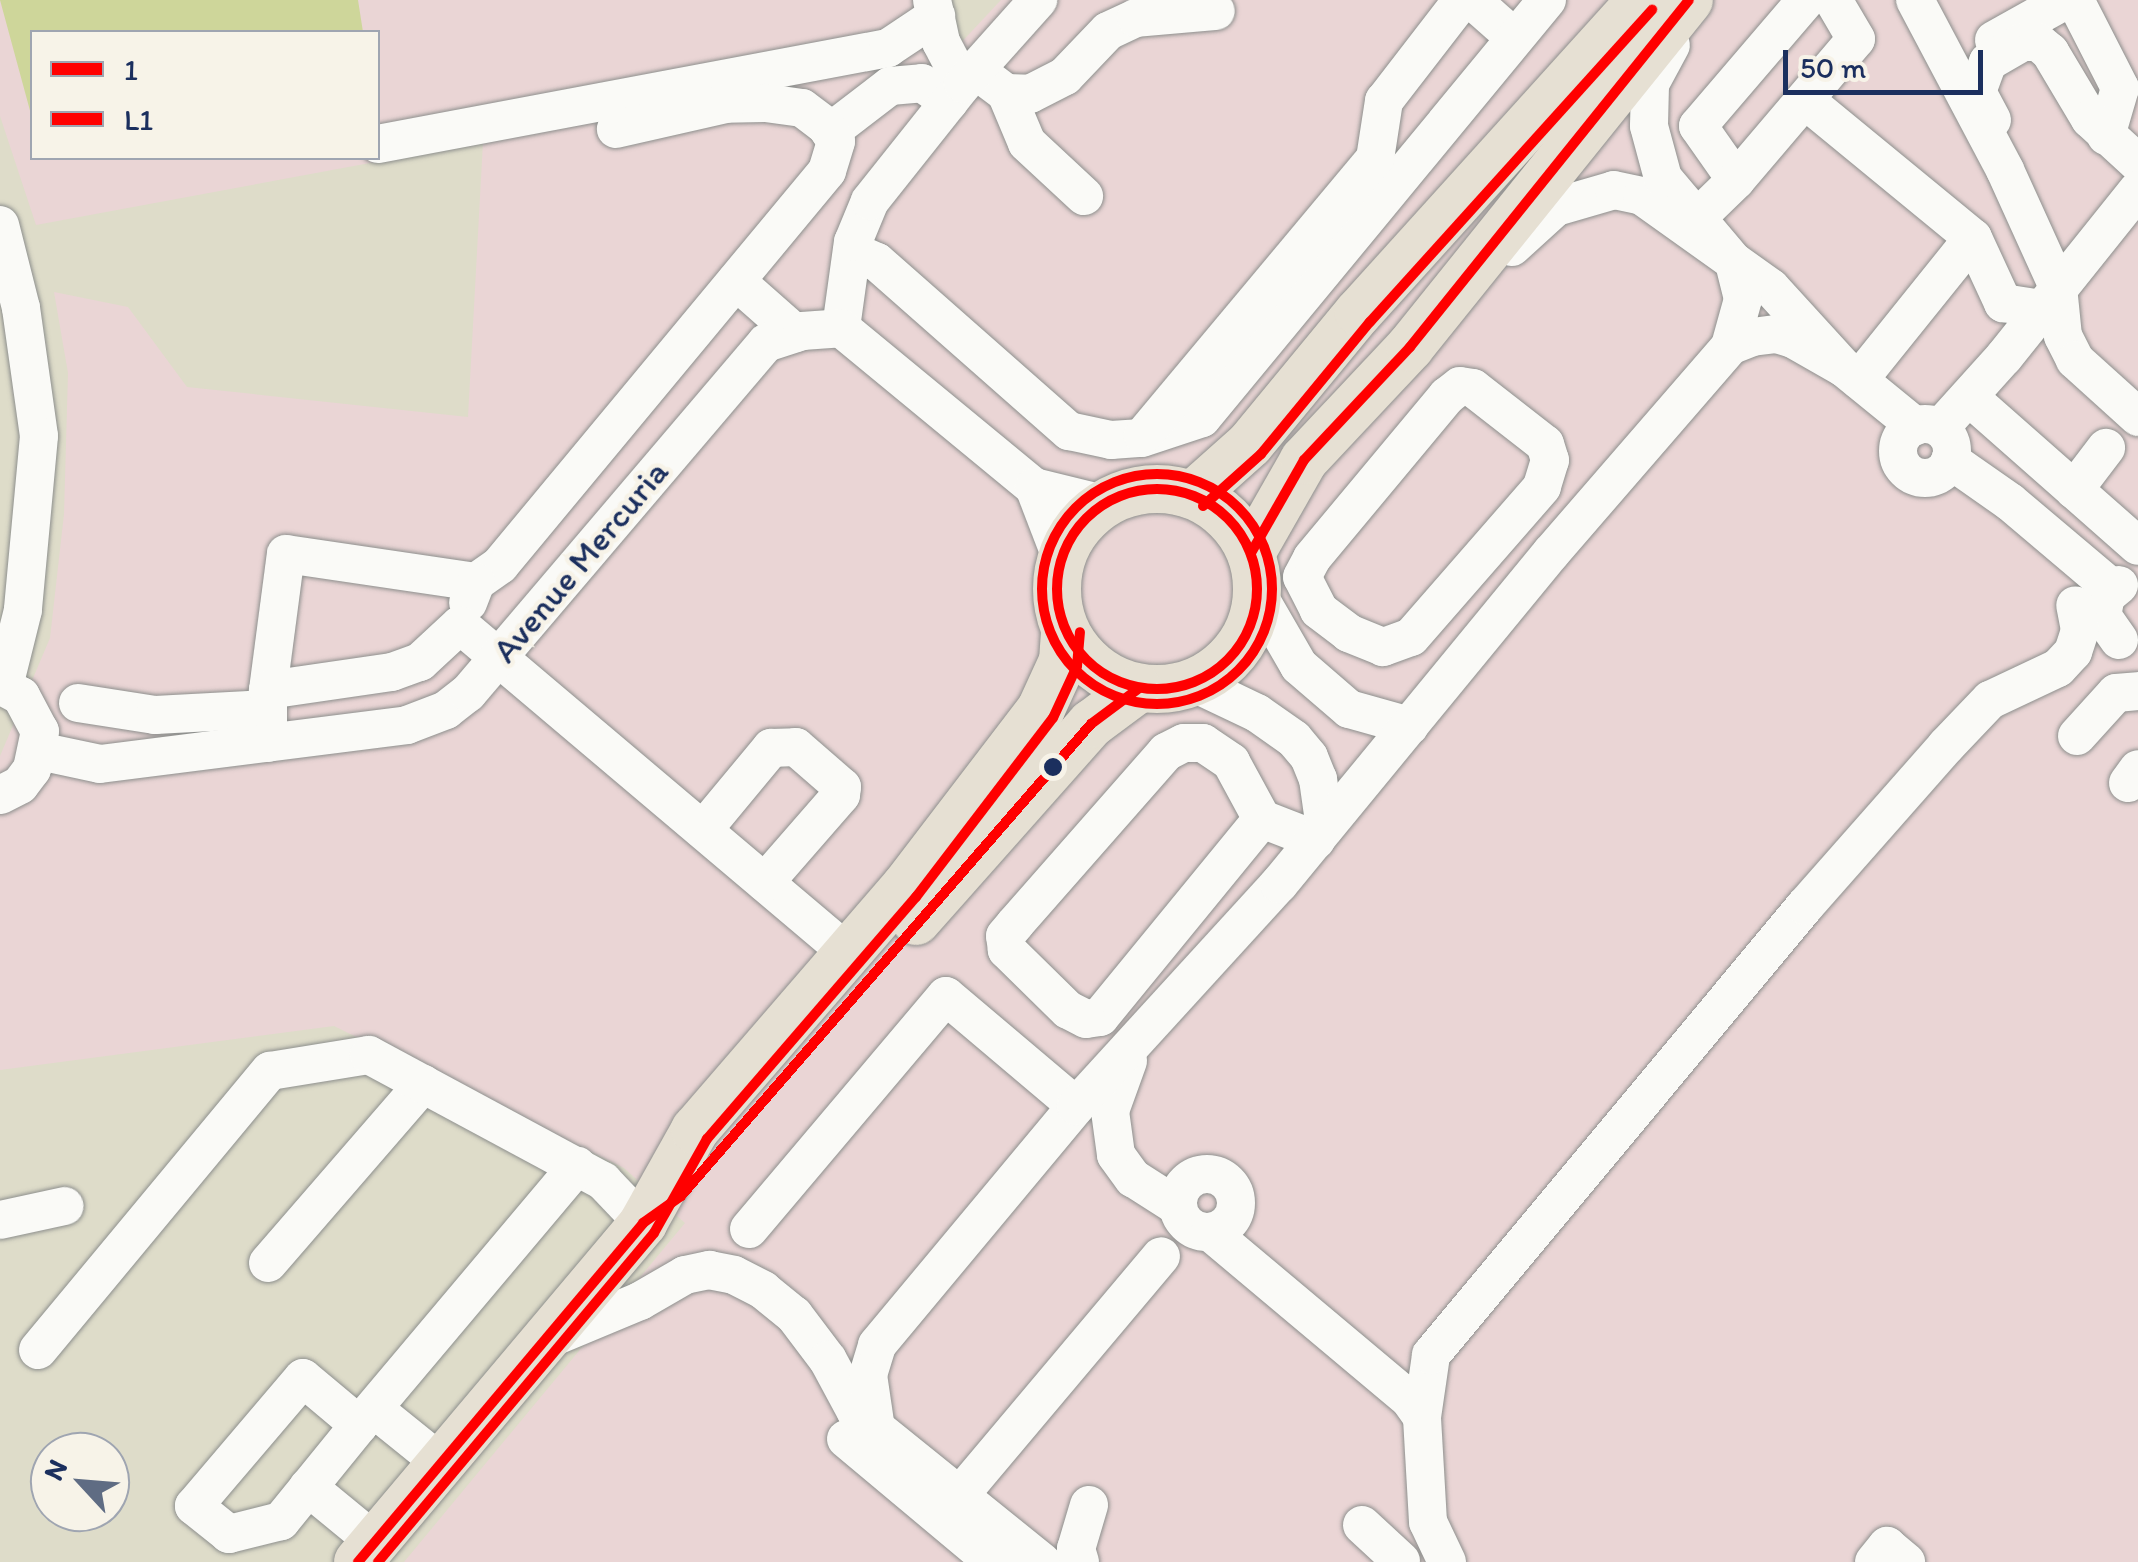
<!DOCTYPE html>
<html>
<head>
<meta charset="utf-8">
<style>
	body { margin:0 }
	#map { position:relative; width:2138px; height:1562px; overflow:hidden; background:#dedcc9; font-family:Itim,sans-serif }
	div>[style] { position:absolute }
	[style*='--x'] { left:calc(var(--x)*1px); top:calc(var(--y)*1px); width:calc(var(--w)*1px); rotate:calc(var(--a)*1deg) }
	.built>* { inset:0; background:#ead5d5 }
	.green>* { inset:0; background:#ced69a }
	.roads { filter:drop-shadow(0 0 2px #8d8f8d) drop-shadow(0 0 2px #8d8f8d) }
	.minor>* { height:38px; margin:-19px; padding:0 19px; transform-origin:19px; border-radius:19px; background:#fafaf7 }
	.minor>.ring { margin:-19px; padding:0; box-sizing:content-box; background:none; border:38px solid #fafaf7; border-radius:50% }
	.major>* { height:48px; margin:-24px; padding:0 24px; transform-origin:24px; border-radius:24px; background:#e6e0d3 }
	.major>.ring { margin:-24px; padding:0; box-sizing:content-box; background:none; border:48px solid #e6e0d3; border-radius:50% }
	.bus-1>* { height:10px; margin:-5px; padding:0 5px; transform-origin:5px; border-radius:5px; background:#f00 }
	.bus-1>.ring { margin:-5px; padding:0; box-sizing:content-box; background:none; border:10px solid #f00; border-radius:50% }
	.bus-2>* { height:10px; margin:-5px; padding:0 5px; transform-origin:5px; border-radius:5px; background:#f00 }
	.bus-2>.ring { margin:-5px; padding:0; box-sizing:content-box; background:none; border:10px solid #f00; border-radius:50% }
	.dots>* { width:28px; height:28px; translate:-50% -50%; box-sizing:border-box; border:5px solid #f7f3e8; border-radius:50% }
	span { translate:-50% -50%; white-space:nowrap; text-align:center; line-height:1.15; -webkit-text-stroke:9px #f7f3e8; paint-order:stroke }
	.street-label { font-size:35px; color:#1b2f5e }
	.legend { position:absolute; left:30px; top:30px; width:350px; height:130px; box-sizing:border-box; background:#f7f3e8; border:2px solid #9fa5b1; margin:0; padding:12px 18px; list-style:none; font-size:30px; color:#1b2f5e }
	.legend li { display:flex; align-items:center; gap:20px; height:50px }
	.legend b { width:50px; border:2px solid #9fa5b1 }
	.north { position:absolute; left:30px; top:1432px; width:100px; height:100px; box-sizing:border-box; background:#f7f3e8; border:2px solid #9fa5b1; border-radius:50%; rotate:296deg; font-size:28px; font-weight:700; line-height:40px; text-align:center; color:#1b2f5e }
	.north::after { content:''; display:block; margin:auto; width:35px; height:45px; background:#5f6c83; clip-path:polygon(50% 0,100% 100%,50% 72%,0 100%) }
	.scale { position:absolute; left:1783px; top:50px; width:200px; height:45px; box-sizing:border-box; border:5px solid #1b2f5e; border-top:0; padding-left:12px; font-size:30px; line-height:35px; white-space:nowrap; color:#1b2f5e; -webkit-text-stroke:8px #f7f3e8; paint-order:stroke }
</style>
</head>
<body>
<div id="map">
	<div class="built">
		<i style="clip-path:polygon(evenodd,0 0,947px 0,956px 48px,1001px 0,2138px 0,2138px 1562px,404px 1562px,685px 1223px,624px 1168px,334px 1026px,0 1070px,0 756px,50px 638px,64px 514px,68px 373px,54px 292px,128px 307px,187px 387px,468px 417px,483px 142px,36px 225px,0 116px,0 0,32px 32px,378px 32px,378px 158px,32px 158px,32px 32px)"></i>
	</div>
	<div class="green">
		<i style="clip-path:polygon(0 0,358px 0,363px 32px,32px 32px,32px 118px)"></i>
	</div>
	<div class="roads">
		<div class="minor">
			<i style="--x:932;--y:0;--w:43;--a:77.9"></i>
			<i style="--x:941;--y:42;--w:47;--a:62.4"></i>
			<i style="--x:1472;--y:0;--w:57;--a:41.5"></i>
			<i style="--x:1915;--y:0;--w:192;--a:62.1"></i>
			<i style="--x:2005;--y:170;--w:128;--a:65.6"></i>
			<i style="--x:2058;--y:287;--w:49;--a:84.2"></i>
			<i style="--x:2063;--y:336;--w:27;--a:63"></i>
			<i style="--x:2075;--y:360;--w:85;--a:42.1"></i>
			<i style="--x:2075;--y:0;--w:99;--a:62.9"></i>
			<i style="--x:2120;--y:88;--w:50;--a:106.3"></i>
			<i style="--x:1994;--y:40;--w:82;--a:-29.1"></i>
			<i style="--x:990;--y:81;--w:20;--a:37"></i>
			<i style="--x:1006;--y:93;--w:54;--a:67.2"></i>
			<i style="--x:1027;--y:143;--w:78;--a:42.9"></i>
			<i style="--x:1006;--y:93;--w:24;--a:2"></i>
			<i style="--x:1030;--y:94;--w:39;--a:-27"></i>
			<i style="--x:1065;--y:76;--w:62;--a:-46.3"></i>
			<i style="--x:1108;--y:31;--w:31;--a:-25"></i>
			<i style="--x:1136;--y:18;--w:80;--a:-5"></i>
			<i style="--x:1805;--y:100;--w:217;--a:39.4"></i>
			<i style="--x:1973;--y:238;--w:182;--a:128.8"></i>
			<i style="--x:1992;--y:120;--w:32;--a:-118"></i>
			<i style="--x:1977;--y:92;--w:32;--a:-70"></i>
			<i style="--x:1988;--y:62;--w:39;--a:-30"></i>
			<i style="--x:2022;--y:42;--w:16;--a:0"></i>
			<i style="--x:2038;--y:42;--w:16;--a:40"></i>
			<i style="--x:2050;--y:52;--w:78;--a:59.2"></i>
			<i style="--x:2090;--y:119;--w:65;--a:42.5"></i>
			<i style="--x:830;--y:132;--w:76;--a:-37.5"></i>
			<i style="--x:890;--y:86;--w:32;--a:-5"></i>
			<i style="--x:922;--y:83;--w:33;--a:35"></i>
			<i style="--x:378;--y:144;--w:519;--a:-10.66"></i>
			<i style="--x:888;--y:48;--w:58;--a:-33.7"></i>
			<i style="--x:1736;--y:180;--w:66;--a:-125.1"></i>
			<i style="--x:1698;--y:126;--w:166;--a:-49.4"></i>
			<i style="--x:1697;--y:218;--w:54;--a:-44.3"></i>
			<i style="--x:1736;--y:180;--w:185;--a:-49.6"></i>
			<i style="--x:1856;--y:39;--w:45;--a:-120.5"></i>
			<i style="--x:0;--y:225;--w:86;--a:75.8"></i>
			<i style="--x:21;--y:308;--w:129;--a:82"></i>
			<i style="--x:39;--y:436;--w:175;--a:95.3"></i>
			<i style="--x:23;--y:610;--w:78;--a:104"></i>
			<i style="--x:1973;--y:238;--w:72;--a:65.2"></i>
			<i style="--x:2003;--y:303;--w:39;--a:9"></i>
			<i style="--x:1512;--y:247;--w:59;--a:-42.3"></i>
			<i style="--x:1556;--y:207;--w:60;--a:-16.3"></i>
			<i style="--x:1614;--y:190;--w:29;--a:12"></i>
			<i style="--x:1642;--y:196;--w:158;--a:35.5"></i>
			<i style="--x:1771;--y:288;--w:108;--a:47.6"></i>
			<i style="--x:852;--y:251;--w:27;--a:24"></i>
			<i style="--x:877;--y:262;--w:256;--a:41.4"></i>
			<i style="--x:1069;--y:431;--w:43;--a:12.1"></i>
			<i style="--x:1111;--y:440;--w:31;--a:-4"></i>
			<i style="--x:1142;--y:438;--w:63;--a:-18.4"></i>
			<i style="--x:1202;--y:418;--w:542;--a:-50.47"></i>
			<i style="--x:736;--y:281;--w:79;--a:41.4"></i>
			<i style="--x:841;--y:328;--w:87;--a:-82.1"></i>
			<i style="--x:853;--y:242;--w:44;--a:-67.5"></i>
			<i style="--x:870;--y:201;--w:149;--a:-51.5"></i>
			<i style="--x:963;--y:84;--w:113;--a:-48.2"></i>
			<i style="--x:1730;--y:346;--w:24;--a:-22"></i>
			<i style="--x:1752;--y:337;--w:25;--a:-7"></i>
			<i style="--x:1777;--y:334;--w:17;--a:17"></i>
			<i style="--x:1793;--y:339;--w:59;--a:29.6"></i>
			<i style="--x:1844;--y:368;--w:92;--a:39.2"></i>
			<i style="--x:1460;--y:386;--w:13;--a:9"></i>
			<i style="--x:1473;--y:388;--w:91;--a:37.9"></i>
			<i style="--x:1545;--y:444;--w:17;--a:73"></i>
			<i style="--x:1550;--y:460;--w:28;--a:107"></i>
			<i style="--x:1542;--y:487;--w:199;--a:131.1"></i>
			<i style="--x:1411;--y:637;--w:30;--a:160"></i>
			<i style="--x:1383;--y:647;--w:37;--a:-158"></i>
			<i style="--x:1349;--y:633;--w:38;--a:-143"></i>
			<i style="--x:1319;--y:610;--w:37;--a:-117"></i>
			<i style="--x:1302;--y:577;--w:21;--a:-62"></i>
			<i style="--x:1312;--y:558;--w:211;--a:-50.2"></i>
			<i style="--x:1447;--y:396;--w:16;--a:-38"></i>
			<i style="--x:1969;--y:397;--w:225;--a:41.4"></i>
			<i class="ring" style="left:1898px;top:424px;width:16px;height:16px"></i>
			<i style="--x:1940;--y:428;--w:96;--a:-48"></i>
			<i style="--x:2004;--y:357;--w:214;--a:-51.3"></i>
			<i style="--x:1143;--y:436;--w:361;--a:-50.1"></i>
			<i style="--x:1375;--y:159;--w:59;--a:-81.2"></i>
			<i style="--x:1384;--y:101;--w:128;--a:-52.3"></i>
			<i style="--x:1950;--y:460;--w:73;--a:35"></i>
			<i style="--x:2010;--y:502;--w:135;--a:40.2"></i>
			<i style="--x:1034;--y:487;--w:78;--a:69"></i>
			<i style="--x:2074;--y:490;--w:53;--a:-52.7"></i>
			<i style="--x:476;--y:582;--w:29;--a:-35"></i>
			<i style="--x:500;--y:565;--w:512;--a:-50.31"></i>
			<i style="--x:827;--y:171;--w:31;--a:-73"></i>
			<i style="--x:836;--y:141;--w:18;--a:-124"></i>
			<i style="--x:826;--y:126;--w:30;--a:-143"></i>
			<i style="--x:802;--y:108;--w:37;--a:-172"></i>
			<i style="--x:765;--y:103;--w:39;--a:179"></i>
			<i style="--x:726;--y:104;--w:113;--a:167.2"></i>
			<i style="--x:1258;--y:595;--w:82;--a:60"></i>
			<i style="--x:1299;--y:666;--w:66;--a:40.7"></i>
			<i style="--x:1349;--y:709;--w:63;--a:15.6"></i>
			<i style="--x:2119;--y:640;--w:29;--a:-125"></i>
			<i style="--x:2102;--y:616;--w:20;--a:-79"></i>
			<i style="--x:2106;--y:596;--w:17;--a:-40"></i>
			<i style="--x:1194;--y:683;--w:70;--a:25.5"></i>
			<i style="--x:1257;--y:713;--w:45;--a:35.1"></i>
			<i style="--x:1294;--y:739;--w:23;--a:50"></i>
			<i style="--x:1309;--y:757;--w:24;--a:68"></i>
			<i style="--x:1318;--y:779;--w:49;--a:81.9"></i>
			<i style="--x:0;--y:685;--w:24;--a:28"></i>
			<i style="--x:21;--y:696;--w:40;--a:62"></i>
			<i style="--x:40;--y:731;--w:39;--a:102"></i>
			<i style="--x:32;--y:769;--w:20;--a:127"></i>
			<i style="--x:20;--y:785;--w:22;--a:153"></i>
			<i style="--x:268;--y:690;--w:137;--a:-82.5"></i>
			<i style="--x:286;--y:554;--w:192;--a:8.4"></i>
			<i style="--x:476;--y:582;--w:22;--a:111"></i>
			<i style="--x:78;--y:703;--w:78;--a:8.9"></i>
			<i style="--x:155;--y:715;--w:113;--a:-3"></i>
			<i style="--x:2077;--y:736;--w:58;--a:-47.8"></i>
			<i style="--x:2116;--y:693;--w:22;--a:-5"></i>
			<i style="--x:268;--y:743;--w:53;--a:-90"></i>
			<i style="--x:268;--y:690;--w:125;--a:-8.3"></i>
			<i style="--x:392;--y:672;--w:30;--a:-20"></i>
			<i style="--x:420;--y:662;--w:54;--a:-42.8"></i>
			<i style="--x:460;--y:625;--w:508;--a:40.21"></i>
			<i style="--x:39;--y:751;--w:62;--a:12"></i>
			<i style="--x:100;--y:764;--w:309;--a:-7.2"></i>
			<i style="--x:407;--y:725;--w:42;--a:-21"></i>
			<i style="--x:446;--y:710;--w:28;--a:-38"></i>
			<i style="--x:468;--y:693;--w:460;--a:-49.6"></i>
			<i style="--x:766;--y:343;--w:38;--a:-18"></i>
			<i style="--x:802;--y:331;--w:39;--a:-4"></i>
			<i style="--x:841;--y:328;--w:250;--a:39.5"></i>
			<i style="--x:1034;--y:487;--w:71;--a:13.8"></i>
			<i style="--x:2128;--y:783;--w:17;--a:-54"></i>
			<i style="--x:1262;--y:819;--w:256;--a:129.3"></i>
			<i style="--x:1100;--y:1017;--w:14;--a:172"></i>
			<i style="--x:1086;--y:1019;--w:20;--a:-153"></i>
			<i style="--x:1068;--y:1010;--w:86;--a:-135.5"></i>
			<i style="--x:1007;--y:950;--w:14;--a:-98"></i>
			<i style="--x:1005;--y:936;--w:16;--a:-50"></i>
			<i style="--x:1015;--y:924;--w:229;--a:-48.7"></i>
			<i style="--x:1166;--y:752;--w:20;--a:-27"></i>
			<i style="--x:1184;--y:743;--w:19;--a:0"></i>
			<i style="--x:1203;--y:743;--w:34;--a:34"></i>
			<i style="--x:1231;--y:762;--w:65;--a:61.5"></i>
			<i style="--x:1262;--y:819;--w:58;--a:21.3"></i>
			<i style="--x:703;--y:830;--w:107;--a:-50.3"></i>
			<i style="--x:771;--y:748;--w:25;--a:-2"></i>
			<i style="--x:796;--y:747;--w:61;--a:41"></i>
			<i style="--x:842;--y:787;--w:8;--a:97"></i>
			<i style="--x:841;--y:795;--w:116;--a:131.1"></i>
			<i style="--x:1128;--y:1061;--w:53;--a:109.8"></i>
			<i style="--x:1110;--y:1111;--w:44;--a:82.2"></i>
			<i style="--x:1116;--y:1155;--w:29;--a:54"></i>
			<i style="--x:1133;--y:1178;--w:52;--a:32.5"></i>
			<i class="ring" style="left:1178px;top:1174px;width:20px;height:20px"></i>
			<i style="--x:0;--y:1220;--w:66;--a:-12.2"></i>
			<i style="--x:749;--y:1229;--w:305;--a:-49.8"></i>
			<i style="--x:946;--y:996;--w:170;--a:40.2"></i>
			<i style="--x:1210;--y:1232;--w:261;--a:40"></i>
			<i style="--x:1410;--y:1400;--w:21;--a:55"></i>
			<i style="--x:268;--y:1263;--w:237;--a:-49.1"></i>
			<i style="--x:544;--y:1341;--w:104;--a:-22.6"></i>
			<i style="--x:640;--y:1301;--w:52;--a:-30"></i>
			<i style="--x:685;--y:1275;--w:25;--a:-12"></i>
			<i style="--x:709;--y:1270;--w:25;--a:11"></i>
			<i style="--x:734;--y:1275;--w:33;--a:27"></i>
			<i style="--x:763;--y:1290;--w:40;--a:39"></i>
			<i style="--x:794;--y:1315;--w:56;--a:52.9"></i>
			<i style="--x:828;--y:1360;--w:59;--a:61.7"></i>
			<i style="--x:856;--y:1412;--w:239;--a:38.9"></i>
			<i style="--x:38;--y:1350;--w:363;--a:-50.3"></i>
			<i style="--x:270;--y:1071;--w:100;--a:-9.2"></i>
			<i style="--x:369;--y:1055;--w:266;--a:28.3"></i>
			<i style="--x:603;--y:1181;--w:58;--a:46.4"></i>
			<i style="--x:303;--y:1378;--w:73;--a:40"></i>
			<i style="--x:359;--y:1425;--w:124;--a:129.1"></i>
			<i style="--x:281;--y:1521;--w:54;--a:166"></i>
			<i style="--x:229;--y:1534;--w:45;--a:-141.3"></i>
			<i style="--x:194;--y:1506;--w:168;--a:-49.6"></i>
			<i style="--x:374;--y:1409;--w:86;--a:38.9"></i>
			<i style="--x:359;--y:1425;--w:339;--a:-49.9"></i>
			<i style="--x:876;--y:1429;--w:55;--a:-98.4"></i>
			<i style="--x:868;--y:1375;--w:31;--a:-73"></i>
			<i style="--x:877;--y:1345;--w:311;--a:-50.2"></i>
			<i style="--x:1076;--y:1106;--w:301;--a:-47.6"></i>
			<i style="--x:1279;--y:884;--w:428;--a:-50.6"></i>
			<i style="--x:1551;--y:553;--w:274;--a:-49.1"></i>
			<i style="--x:1730;--y:346;--w:49;--a:-74.5"></i>
			<i style="--x:1743;--y:299;--w:38;--a:-104"></i>
			<i style="--x:1734;--y:262;--w:110;--a:-130.2"></i>
			<i style="--x:1663;--y:178;--w:54;--a:-105.1"></i>
			<i style="--x:1649;--y:126;--w:42;--a:-88.6"></i>
			<i style="--x:1650;--y:84;--w:44;--a:-61.7"></i>
			<i style="--x:846;--y:1439;--w:192;--a:39.9"></i>
			<i style="--x:308;--y:1487;--w:87;--a:39.4"></i>
			<i style="--x:960;--y:1495;--w:312;--a:-49.9"></i>
			<i style="--x:1362;--y:1525;--w:53;--a:42.7"></i>
			<i style="--x:1080;--y:1562;--w:14;--a:-107"></i>
			<i style="--x:1076;--y:1549;--w:46;--a:-73.5"></i>
			<i style="--x:1447;--y:1562;--w:44;--a:-115.4"></i>
			<i style="--x:1428;--y:1522;--w:105;--a:-93.3"></i>
			<i style="--x:1422;--y:1417;--w:63;--a:-81.7"></i>
			<i style="--x:1431;--y:1355;--w:584;--a:-50.21"></i>
			<i style="--x:1805;--y:906;--w:213;--a:-48.6"></i>
			<i style="--x:1946;--y:746;--w:64;--a:-46.3"></i>
			<i style="--x:1990;--y:700;--w:75;--a:-25.2"></i>
			<i style="--x:2058;--y:668;--w:22;--a:-47"></i>
			<i style="--x:2073;--y:652;--w:23;--a:-72"></i>
			<i style="--x:2080;--y:630;--w:25;--a:-101"></i>
			<i style="--x:1874;--y:1562;--w:21;--a:-51"></i>
			<i style="--x:1887;--y:1546;--w:25;--a:40"></i>
		</div>
		<div class="major">
			<i class="ring" style="left:1057px;top:489px;width:152px;height:152px"></i>
			<i style="--x:1193;--y:495;--w:76;--a:-41.8"></i>
			<i style="--x:1250;--y:444;--w:171;--a:-50.5"></i>
			<i style="--x:1359;--y:312;--w:421;--a:-47.9"></i>
			<i style="--x:1251;--y:553;--w:107;--a:-60.3"></i>
			<i style="--x:1304;--y:460;--w:155;--a:-46.8"></i>
			<i style="--x:1410;--y:347;--w:445;--a:-51.2"></i>
			<i style="--x:916;--y:921;--w:264;--a:-48.4"></i>
			<i style="--x:1091;--y:724;--w:59;--a:-36.7"></i>
			<i style="--x:358;--y:1562;--w:443;--a:-49.9"></i>
			<i style="--x:643;--y:1223;--w:107;--a:-60.8"></i>
			<i style="--x:695;--y:1130;--w:321;--a:-49.2"></i>
			<i style="--x:905;--y:887;--w:224;--a:-52.6"></i>
			<i style="--x:1041;--y:709;--w:53;--a:-65.4"></i>
			<i style="--x:1063;--y:661;--w:30;--a:-86"></i>
		</div>
	</div>
	<div class="bus-1">
		<i class="ring" style="left:1057px;top:489px;width:190px;height:190px"></i>
		<i style="--x:1251;--y:553;--w:107;--a:-60.3"></i>
		<i style="--x:1304;--y:460;--w:155;--a:-46.8"></i>
		<i style="--x:1410;--y:347;--w:445;--a:-51.2"></i>
		<i style="--x:358;--y:1562;--w:443;--a:-49.9"></i>
		<i style="--x:643;--y:1223;--w:47;--a:-35.4"></i>
		<i style="--x:681;--y:1196;--w:625;--a:-49.02"></i>
		<i style="--x:1091;--y:724;--w:59;--a:-36.7"></i>
	</div>
	<div class="bus-2">
		<i class="ring" style="left:1042px;top:474px;width:220px;height:220px"></i>
		<i style="--x:1203;--y:506;--w:78;--a:-41.9"></i>
		<i style="--x:1261;--y:454;--w:171;--a:-50.5"></i>
		<i style="--x:1370;--y:322;--w:421;--a:-47.9"></i>
		<i style="--x:378;--y:1562;--w:429;--a:-50"></i>
		<i style="--x:654;--y:1233;--w:108;--a:-60.6"></i>
		<i style="--x:707;--y:1139;--w:320;--a:-49.2"></i>
		<i style="--x:916;--y:897;--w:225;--a:-52.6"></i>
		<i style="--x:1053;--y:718;--w:57;--a:-65.2"></i>
		<i style="--x:1077;--y:666;--w:34;--a:-85"></i>
	</div>
	<div class="dots">
		<i style="left:1053px;top:767px;background:#1b2f5e"></i>
	</div>
	<div class="street-label">
		<span style="left:580px;top:561px;rotate:-50deg">Avenue Mercuria</span>
	</div>
	<ul class="legend">
	<li><b style="height:12px;background:#f00"></b>1</li>
	<li><b style="height:12px;background:#f00"></b>L1</li>
	</ul>
	<div class="north">N</div>
	<div class="scale">50 m</div>
</div>
</body>
</html>
